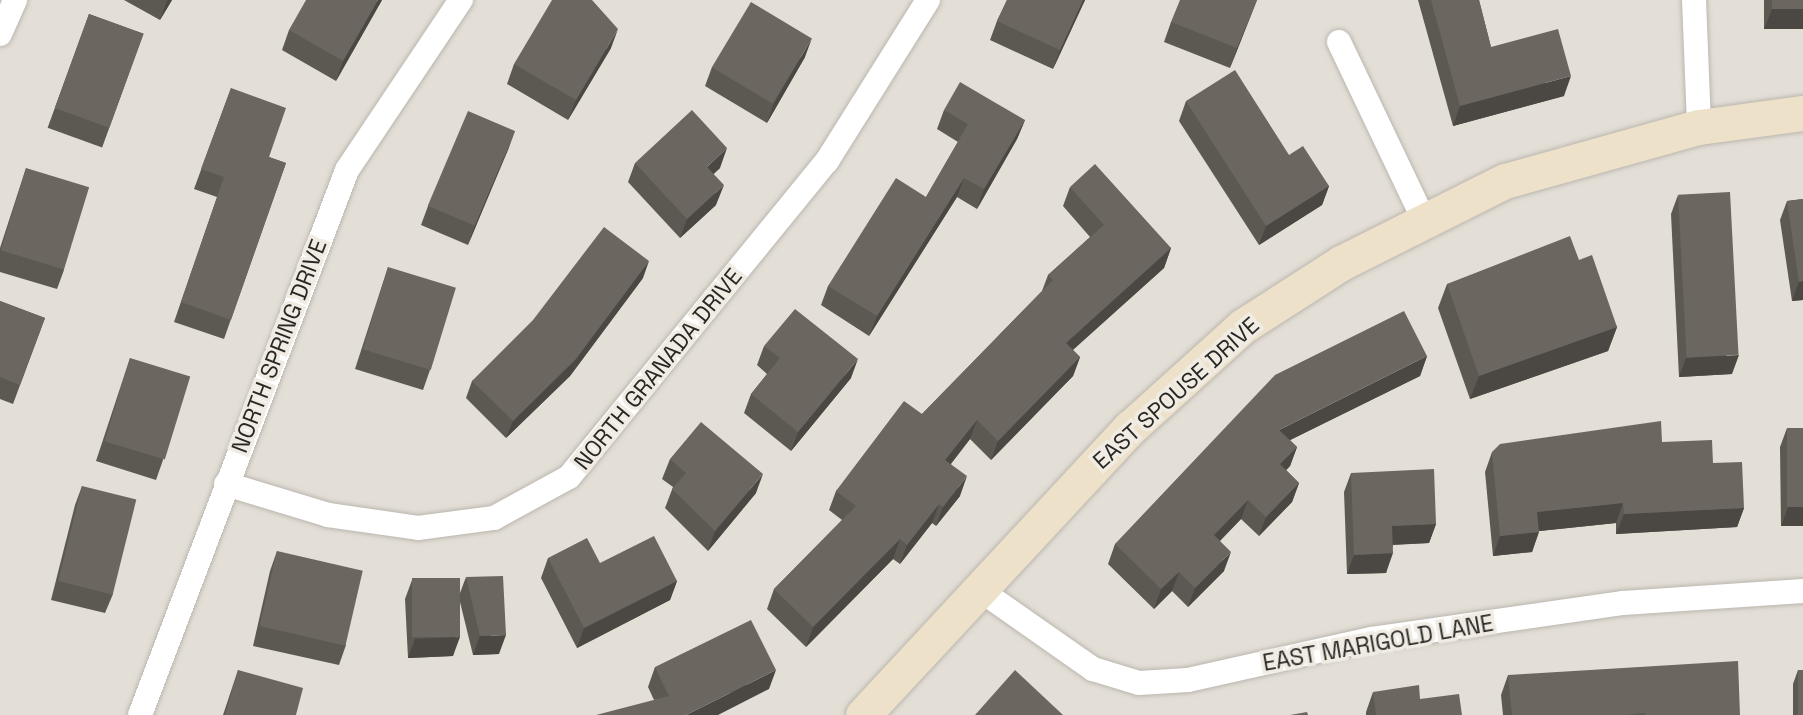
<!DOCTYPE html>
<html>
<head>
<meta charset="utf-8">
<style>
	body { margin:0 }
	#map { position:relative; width:1803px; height:715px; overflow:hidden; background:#e3dfd7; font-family:"Space Grotesk",sans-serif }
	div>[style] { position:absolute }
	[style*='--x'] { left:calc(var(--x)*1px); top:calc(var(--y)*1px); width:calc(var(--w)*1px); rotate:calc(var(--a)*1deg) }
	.roads { filter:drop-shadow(0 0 2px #bbb6ae) drop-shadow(0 0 2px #bbb6ae) }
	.minor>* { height:24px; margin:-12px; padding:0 12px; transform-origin:12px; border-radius:12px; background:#fff }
	.secondary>* { height:35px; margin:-17.5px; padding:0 17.5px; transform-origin:17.5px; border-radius:17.5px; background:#ede1ca }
	.wall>* { inset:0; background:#5c5953; transform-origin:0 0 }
	.shaded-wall>* { inset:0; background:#4b4843 }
	.building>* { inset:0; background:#6b6760; transform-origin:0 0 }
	span { translate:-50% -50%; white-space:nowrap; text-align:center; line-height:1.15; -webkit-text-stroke:7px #f0ece4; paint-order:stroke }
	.street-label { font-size:23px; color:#292724 }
</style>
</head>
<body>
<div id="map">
	<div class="roads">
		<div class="minor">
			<i style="--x:1694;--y:0;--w:127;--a:87.7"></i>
			<i style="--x:0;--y:34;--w:37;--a:-66"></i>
			<i style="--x:1339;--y:42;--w:195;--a:64.5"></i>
			<i style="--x:226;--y:484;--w:107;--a:16.9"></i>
			<i style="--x:328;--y:515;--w:91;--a:8.2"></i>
			<i style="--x:418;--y:528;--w:77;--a:-7.5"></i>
			<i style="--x:494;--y:518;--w:85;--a:-28.7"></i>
			<i style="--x:569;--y:477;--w:408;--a:-50.8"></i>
			<i style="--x:827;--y:161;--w:190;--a:-57.9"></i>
			<i style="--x:980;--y:590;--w:138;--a:35"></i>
			<i style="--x:1093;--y:669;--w:48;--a:16.9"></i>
			<i style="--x:1139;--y:683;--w:49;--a:-3.5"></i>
			<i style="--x:1188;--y:680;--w:189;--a:-12.6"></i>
			<i style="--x:1372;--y:639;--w:254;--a:-8.2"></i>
			<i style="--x:1623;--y:603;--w:180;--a:-3.8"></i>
			<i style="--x:140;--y:715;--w:583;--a:-69.2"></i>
			<i style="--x:347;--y:170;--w:205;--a:-56.2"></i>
		</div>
		<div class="secondary">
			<i style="--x:863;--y:715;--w:392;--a:-47.1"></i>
			<i style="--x:1130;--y:428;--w:152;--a:-42.1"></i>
			<i style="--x:1243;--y:326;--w:117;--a:-32.7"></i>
			<i style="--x:1341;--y:263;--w:183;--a:-26.6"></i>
			<i style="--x:1505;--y:181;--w:201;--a:-15.6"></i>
			<i style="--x:1699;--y:127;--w:105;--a:-7.7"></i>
		</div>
	</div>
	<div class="wall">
		<i style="clip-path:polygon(124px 0,172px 0,160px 20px)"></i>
		<i style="clip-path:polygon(382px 0,336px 81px,282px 50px,289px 30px)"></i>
		<i style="clip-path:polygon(1007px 0,1085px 0,1053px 69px,990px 40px,997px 21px)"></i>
		<i style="clip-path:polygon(1257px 0,1230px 68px,1164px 42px,1171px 22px)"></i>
		<i style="clip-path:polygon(1418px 0,1479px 0,1491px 47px,1564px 96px,1453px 126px)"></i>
		<i style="left:1764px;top:0;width:39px;height:29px"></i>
		<i style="left:89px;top:14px;width:58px;height:121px;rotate:20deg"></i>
		<i style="clip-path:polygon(611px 48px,568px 120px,507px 84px,514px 64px)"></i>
		<i style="clip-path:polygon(805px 57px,767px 123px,705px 86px,712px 67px)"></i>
		<i style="clip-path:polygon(231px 88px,269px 157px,286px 163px,224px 339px,174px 322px,217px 197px,194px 189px)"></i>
		<i style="clip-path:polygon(1186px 101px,1289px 155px,1329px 186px,1322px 205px,1259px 245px,1179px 121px)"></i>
		<i style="clip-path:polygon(944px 110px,1025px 120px,1017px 139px,977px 209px,957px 197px,869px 336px,821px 305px,828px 286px,926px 197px,958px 142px,937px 129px)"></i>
		<i style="clip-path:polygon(515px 131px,468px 245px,421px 225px,428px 206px)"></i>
		<i style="clip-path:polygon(635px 163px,720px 168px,713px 174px,716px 205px,680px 238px,628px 182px)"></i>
		<i style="clip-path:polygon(26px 168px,64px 270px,57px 289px,0 272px,0 248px)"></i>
		<i style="clip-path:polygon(1070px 187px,1171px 248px,1164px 268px,1073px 350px,1080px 357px,1073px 376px,991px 460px,970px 439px,951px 464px,960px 496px,936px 526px,932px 523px,900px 564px,893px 559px,806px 647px,767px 609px,774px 589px,842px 520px,829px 510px,836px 491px,922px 414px,1042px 291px,1048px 275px,1090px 237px,1063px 206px)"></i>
		<i style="clip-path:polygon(1678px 195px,1732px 374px,1679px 377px,1671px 214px)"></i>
		<i style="clip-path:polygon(1803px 199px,1803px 300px,1792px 301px,1780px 220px,1787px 201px)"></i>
		<i style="clip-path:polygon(1579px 260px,1617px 327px,1608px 351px,1470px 399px,1438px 308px,1447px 284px)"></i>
		<i style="clip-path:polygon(388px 267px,430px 370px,423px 390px,355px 369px)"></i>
		<i style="clip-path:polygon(643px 278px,570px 376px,506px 438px,466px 398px,472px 381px)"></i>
		<i style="clip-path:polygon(0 301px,45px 318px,13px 404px,0 399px)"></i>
		<i style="clip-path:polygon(764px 346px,851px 378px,791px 451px,744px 413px,751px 394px,767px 374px,757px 365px)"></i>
		<i style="clip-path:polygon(1427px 356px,1420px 376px,1290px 440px,1297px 447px,1290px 466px,1286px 470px,1299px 483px,1292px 502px,1259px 536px,1241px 519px,1220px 541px,1224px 571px,1188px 607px,1172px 591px,1154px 609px,1108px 564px,1115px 544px)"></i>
		<i style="clip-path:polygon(130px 358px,163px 460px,156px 480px,96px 461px)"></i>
		<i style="clip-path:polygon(1787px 428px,1803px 526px,1781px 526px,1780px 447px)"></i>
		<i style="clip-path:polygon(1662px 442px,1713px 463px,1744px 508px,1737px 527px,1616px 534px,1616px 523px,1539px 531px,1532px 552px,1493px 556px,1485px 472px,1492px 452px)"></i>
		<i style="clip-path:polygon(670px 459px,756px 493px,708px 551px,665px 508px,673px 487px,662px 479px)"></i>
		<i style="clip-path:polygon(1351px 473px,1436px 524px,1429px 543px,1393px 545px,1386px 573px,1347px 574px,1344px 492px)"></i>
		<i style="clip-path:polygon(82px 486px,113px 594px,105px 613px,51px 600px,75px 505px)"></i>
		<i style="clip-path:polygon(277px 551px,346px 645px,339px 665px,253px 646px,270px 571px)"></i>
		<i style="clip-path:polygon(548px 558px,600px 563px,677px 581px,670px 600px,577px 648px,541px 578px)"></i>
		<i style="clip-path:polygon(466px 577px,499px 654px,473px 655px,460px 602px,453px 656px,408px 658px,405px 599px,412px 580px,460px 593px)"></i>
		<i style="clip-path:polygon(655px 667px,769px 689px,654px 700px,648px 687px)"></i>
		<i style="clip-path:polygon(238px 670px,296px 715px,223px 715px)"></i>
		<i style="clip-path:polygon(1798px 670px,1803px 715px,1793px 715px,1793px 684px)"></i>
		<i style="clip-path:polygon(1508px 675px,1740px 715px,1503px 715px,1501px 695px)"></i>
		<i style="clip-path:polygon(1373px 692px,1420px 699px,1462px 715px,1366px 715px,1366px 712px)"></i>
	</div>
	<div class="shaded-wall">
		<i style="clip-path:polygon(168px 0,172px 0,160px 20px,167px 1px)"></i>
		<i style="clip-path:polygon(378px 0,382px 0,336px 81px,343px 61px)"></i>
		<i style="clip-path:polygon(1083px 0,1085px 0,1053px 69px,1060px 50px)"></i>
		<i style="clip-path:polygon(1257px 0,1230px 68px,1237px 48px)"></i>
		<i style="clip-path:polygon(1772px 9px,1803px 9px,1803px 29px,1764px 29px)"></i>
		<i style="clip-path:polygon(618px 29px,611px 48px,568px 120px,576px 100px)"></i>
		<i style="clip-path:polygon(812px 38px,805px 57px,767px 123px,774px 103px)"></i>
		<i style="clip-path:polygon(1571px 76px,1564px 96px,1453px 126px,1460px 106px)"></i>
		<i style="clip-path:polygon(1025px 120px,1017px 139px,977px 209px,984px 189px)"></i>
		<i style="clip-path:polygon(515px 131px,508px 150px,468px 245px,475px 225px)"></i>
		<i style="clip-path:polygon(727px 148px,720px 168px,700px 187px,707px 167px)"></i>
		<i style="clip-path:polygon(964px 178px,957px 197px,869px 336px,877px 316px)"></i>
		<i style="clip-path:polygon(724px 185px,716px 205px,680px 238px,687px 219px)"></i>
		<i style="clip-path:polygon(1329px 186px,1322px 205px,1259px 245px,1266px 226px)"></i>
		<i style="clip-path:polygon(1171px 248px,1164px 268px,1059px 362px,1066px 343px)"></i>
		<i style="clip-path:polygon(649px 261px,643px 278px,570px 376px,506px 438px,513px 421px)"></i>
		<i style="clip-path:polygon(1803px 281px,1803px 300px,1792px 301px,1799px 282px)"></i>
		<i style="clip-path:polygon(1617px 327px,1608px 351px,1470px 399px,1479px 376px)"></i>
		<i style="clip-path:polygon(1739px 355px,1732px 374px,1679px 377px,1686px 358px)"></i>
		<i style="clip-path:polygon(1427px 356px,1420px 376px,1272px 449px,1279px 430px)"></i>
		<i style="clip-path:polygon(1080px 357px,1073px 376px,991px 460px,998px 441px)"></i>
		<i style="clip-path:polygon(858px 359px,851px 378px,791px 451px,798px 432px)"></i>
		<i style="clip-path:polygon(977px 420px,970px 439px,938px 480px,945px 460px)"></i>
		<i style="clip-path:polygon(1297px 447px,1290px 466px,1273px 484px,1280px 464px)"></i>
		<i style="clip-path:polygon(763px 474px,756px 493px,708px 551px,715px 531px)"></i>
		<i style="clip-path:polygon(967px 476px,960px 496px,936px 526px,943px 507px)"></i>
		<i style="clip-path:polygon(1299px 483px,1292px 502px,1259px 536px,1266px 517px)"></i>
		<i style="clip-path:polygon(1248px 500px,1241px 519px,1207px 554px,1214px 535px)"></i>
		<i style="clip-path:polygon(1623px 503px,1616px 523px,1530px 532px,1537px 512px)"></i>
		<i style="clip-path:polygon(939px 504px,932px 523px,900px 564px,907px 545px)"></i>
		<i style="clip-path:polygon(1788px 507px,1803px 507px,1803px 526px,1781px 526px)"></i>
		<i style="clip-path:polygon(1744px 508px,1737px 527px,1616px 534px,1624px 514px)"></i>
		<i style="clip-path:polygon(1436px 524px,1429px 543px,1385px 545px,1392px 526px)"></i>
		<i style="clip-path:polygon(1539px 532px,1532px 552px,1493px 556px,1500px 536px)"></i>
		<i style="clip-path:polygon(900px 539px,893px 559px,806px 647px,813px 627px)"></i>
		<i style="clip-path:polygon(1231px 552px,1224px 571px,1188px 607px,1195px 588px)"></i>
		<i style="clip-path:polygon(1393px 553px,1386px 573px,1347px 574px,1354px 555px)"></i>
		<i style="clip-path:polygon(1179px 572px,1172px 591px,1154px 609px,1161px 589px)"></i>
		<i style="clip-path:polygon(677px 581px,670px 600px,577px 648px,584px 628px)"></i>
		<i style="clip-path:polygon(506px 635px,499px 654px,473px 655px,480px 636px)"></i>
		<i style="clip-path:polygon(460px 637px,453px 656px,408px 658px,415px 639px)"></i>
		<i style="clip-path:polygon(776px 670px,769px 689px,718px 715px,686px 715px)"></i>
	</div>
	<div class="building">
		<i style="clip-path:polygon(306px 0,378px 0,343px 61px,289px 30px)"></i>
		<i style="clip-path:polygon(552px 0,592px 0,618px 29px,576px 100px,514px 64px)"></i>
		<i style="clip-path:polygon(1007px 0,1083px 0,1060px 50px,997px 21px)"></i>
		<i style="clip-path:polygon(1180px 0,1257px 0,1237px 48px,1171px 22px)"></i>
		<i style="clip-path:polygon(1431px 0,1479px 0,1491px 47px,1558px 29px,1571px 76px,1460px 106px)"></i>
		<i style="left:1772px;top:0;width:31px;height:9px"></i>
		<i style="left:751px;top:2px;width:71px;height:76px;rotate:31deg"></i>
		<i style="left:89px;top:14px;width:58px;height:100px;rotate:20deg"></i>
		<i style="clip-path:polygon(1235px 70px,1289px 155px,1303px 146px,1329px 186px,1266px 226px,1186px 101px)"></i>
		<i style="clip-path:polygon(960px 82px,1025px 120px,984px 189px,964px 178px,877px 316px,828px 286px,896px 178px,926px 197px,968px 124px,944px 110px)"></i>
		<i style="clip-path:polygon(231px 88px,286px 108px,269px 157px,286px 163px,231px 320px,181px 302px,224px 177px,201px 169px)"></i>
		<i style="clip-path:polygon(692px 110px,727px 148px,707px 167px,724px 185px,687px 219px,635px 163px)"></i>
		<i style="left:468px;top:111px;width:51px;height:103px;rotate:23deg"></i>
		<i style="clip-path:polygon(1095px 164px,1171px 248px,1066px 343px,1080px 357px,998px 441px,977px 420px,945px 460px,967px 476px,943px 507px,939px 504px,907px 545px,900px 539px,813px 627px,774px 589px,856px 506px,836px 491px,904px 401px,922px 414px,1053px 280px,1048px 275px,1104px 225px,1070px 187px)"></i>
		<i style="left:26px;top:168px;width:66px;height:86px;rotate:17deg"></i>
		<i style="left:1730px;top:192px;width:163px;height:52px;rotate:87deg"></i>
		<i style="clip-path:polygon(1803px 199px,1803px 281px,1799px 282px,1787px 201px)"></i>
		<i style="clip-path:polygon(604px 227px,649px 261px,576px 359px,513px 421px,472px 381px,533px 320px)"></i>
		<i style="clip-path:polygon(1570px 236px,1579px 260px,1592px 255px,1617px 327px,1479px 376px,1447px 284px)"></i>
		<i style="left:388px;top:267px;width:71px;height:86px;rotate:17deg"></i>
		<i style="clip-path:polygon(0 301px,45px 318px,20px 385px,0 377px)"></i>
		<i style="clip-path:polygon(795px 309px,858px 359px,798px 432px,751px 394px,780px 358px,764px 346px)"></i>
		<i style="clip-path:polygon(1404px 311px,1427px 356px,1279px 430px,1297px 447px,1280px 464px,1299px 483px,1266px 517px,1248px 500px,1214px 535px,1231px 552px,1195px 588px,1179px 572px,1161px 589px,1115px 544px,1275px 375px)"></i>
		<i style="left:130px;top:358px;width:63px;height:87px;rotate:17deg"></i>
		<i style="clip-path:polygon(1661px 421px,1662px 442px,1712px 440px,1713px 463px,1742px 462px,1744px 508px,1624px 514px,1623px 503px,1537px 512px,1539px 532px,1500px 536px,1492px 452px,1500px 444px)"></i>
		<i style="clip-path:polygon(701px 422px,763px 474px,715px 531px,672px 489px,686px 473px,670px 459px)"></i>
		<i style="left:1787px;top:428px;width:16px;height:79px"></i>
		<i style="clip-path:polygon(1434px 469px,1436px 524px,1392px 526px,1393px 553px,1354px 555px,1351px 473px)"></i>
		<i style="left:82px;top:486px;width:56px;height:98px;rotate:14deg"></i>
		<i style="clip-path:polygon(654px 536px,677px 581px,584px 628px,548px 558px,587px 538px,600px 563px)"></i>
		<i style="left:277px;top:551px;width:88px;height:77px;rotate:13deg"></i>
		<i style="clip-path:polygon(503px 576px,506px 635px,480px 636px,466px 577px)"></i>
		<i style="left:460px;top:578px;width:59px;height:48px;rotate:90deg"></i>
		<i style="clip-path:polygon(751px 620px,776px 670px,686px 715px,596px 715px,669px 696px,655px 667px)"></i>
		<i style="clip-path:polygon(1738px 661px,1740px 715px,1645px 715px,1645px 713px,1625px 715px,1512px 715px,1508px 675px)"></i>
		<i style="clip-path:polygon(238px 670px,303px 688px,296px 715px,225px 715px)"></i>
		<i style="clip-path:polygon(1015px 670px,1063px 715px,975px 715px)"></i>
		<i style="left:1798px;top:670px;width:5px;height:45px"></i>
		<i style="clip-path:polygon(1419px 685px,1420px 699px,1459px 694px,1462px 715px,1376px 715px,1373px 692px)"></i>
		<i style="clip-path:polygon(1307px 712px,1308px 715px,1290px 715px)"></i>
	</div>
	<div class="street-label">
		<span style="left:279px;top:346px;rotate:-69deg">NORTH SPRING DRIVE</span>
		<span style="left:658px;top:369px;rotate:-51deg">NORTH GRANADA DRIVE</span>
		<span style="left:1176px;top:393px;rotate:-42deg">EAST SPOUSE DRIVE</span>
		<span style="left:1378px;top:643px;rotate:-10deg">EAST MARIGOLD LANE</span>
	</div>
</div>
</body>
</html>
